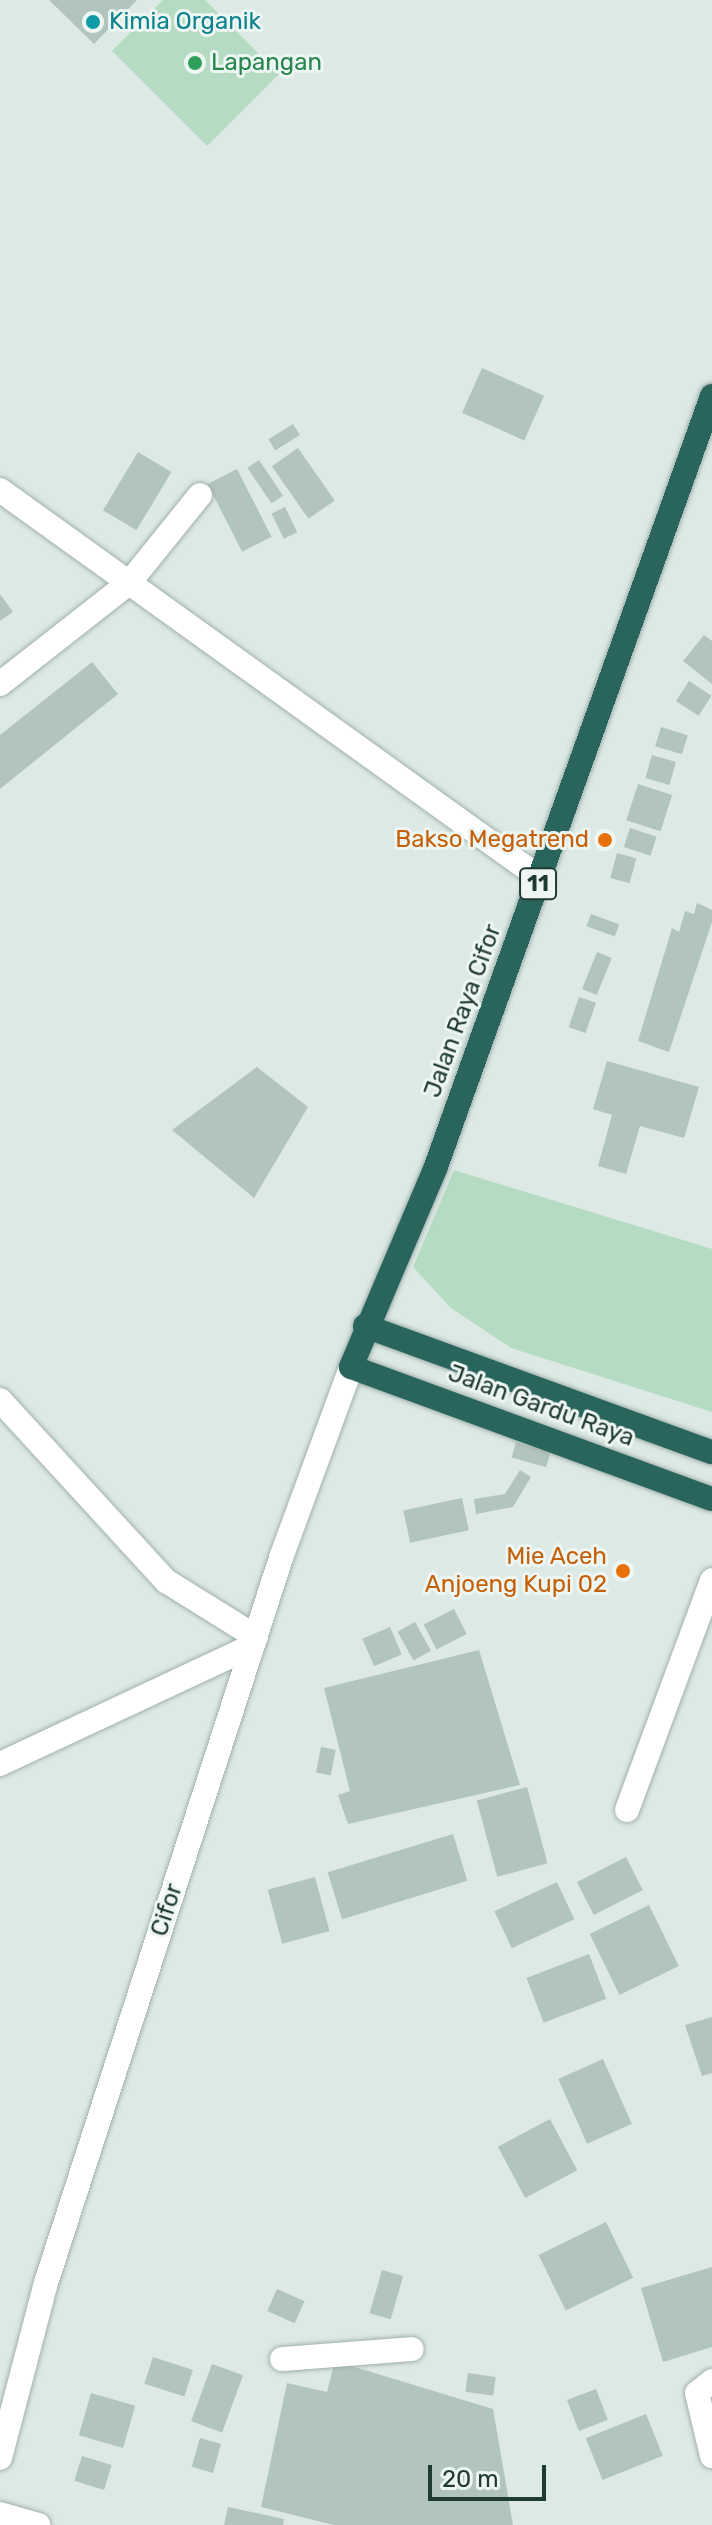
<!DOCTYPE html>
<html>
<head>
<meta charset="utf-8">
<style>
	body { margin:0 }
	#map { position:relative; width:712px; height:2525px; overflow:hidden; background:#dde9e5; font-family:Rubik,sans-serif }
	div>[style] { position:absolute }
	[style*='--x'] { left:calc(var(--x)*1px); top:calc(var(--y)*1px); width:calc(var(--w)*1px); rotate:calc(var(--a)*1deg) }
	.green>* { inset:0; background:#b5dbc2 }
	.building>* { inset:0; background:#b2c4be; transform-origin:0 0 }
	.roads { filter:drop-shadow(0 0 2px #a0b1ac) drop-shadow(0 0 2px #a0b1ac) }
	.minor>* { height:24px; margin:-12px; padding:0 12px; transform-origin:12px; border-radius:12px; background:#fff }
	.highway>* { height:24px; margin:-12px; padding:0 12px; transform-origin:12px; border-radius:12px; background:#2a655d }
	.dots>* { width:22px; height:22px; translate:-50% -50%; box-sizing:border-box; border:4px solid #edf6f2; border-radius:50% }
	span { translate:-50% -50%; white-space:nowrap; text-align:center; line-height:1.15; -webkit-text-stroke:6px #edf6f2; paint-order:stroke }
	.shield-label span { padding:2px 6px; background:#edf6f2; border:2px solid; border-radius:6px; -webkit-text-stroke-width:0 }
	.shield-label { font-size:22px; color:#1f3933; font-weight:700 }
	.culture-label { font-size:24px; color:#0d838f }
	.left { translate:0 -50%; text-align:left }
	.leisure-label { font-size:24px; color:#27864d }
	.food-label { font-size:24px; color:#c56008 }
	.right { translate:-100% -50%; text-align:right }
	.street-label { font-size:24px; color:#1f3933 }
	.scale { position:absolute; left:428px; top:2465px; width:118px; height:36px; box-sizing:border-box; border:4px solid #1f3933; border-top:0; padding-left:10px; font-size:24px; line-height:28px; white-space:nowrap; color:#1f3933; -webkit-text-stroke:6px #edf6f2; paint-order:stroke }
</style>
</head>
<body>
<div id="map">
	<div class="green">
		<i style="clip-path:polygon(163px 0,205px 0,279px 74px,207px 146px,112px 51px)"></i>
		<i style="clip-path:polygon(454px 1170px,712px 1249px,712px 1412px,511px 1348px,451px 1308px,413px 1267px)"></i>
	</div>
	<div class="building">
		<i style="clip-path:polygon(49px 0,137px 0,94px 44px)"></i>
		<i style="left:482px;top:368px;width:68px;height:49px;rotate:24deg"></i>
		<i style="left:293px;top:424px;width:13px;height:29px;rotate:58deg"></i>
		<i style="left:298px;top:448px;width:64px;height:32px;rotate:55deg"></i>
		<i style="left:138px;top:452px;width:39px;height:68px;rotate:31deg"></i>
		<i style="left:259px;top:460px;width:43px;height:14px;rotate:56deg"></i>
		<i style="left:237px;top:469px;width:76px;height:33px;rotate:63deg"></i>
		<i style="left:285px;top:507px;width:28px;height:15px;rotate:64deg"></i>
		<i style="clip-path:polygon(0 594px,13px 612px,0 621px)"></i>
		<i style="clip-path:polygon(704px 635px,712px 641px,712px 684px,683px 661px)"></i>
		<i style="clip-path:polygon(92px 662px,118px 694px,0 789px,0 735px)"></i>
		<i style="left:689px;top:681px;width:27px;height:24px;rotate:33deg"></i>
		<i style="left:661px;top:727px;width:28px;height:20px;rotate:17deg"></i>
		<i style="left:652px;top:755px;width:25px;height:24px;rotate:16deg"></i>
		<i style="left:638px;top:784px;width:36px;height:38px;rotate:18deg"></i>
		<i style="left:630px;top:828px;width:28px;height:20px;rotate:18deg"></i>
		<i style="left:617px;top:853px;width:20px;height:26px;rotate:15deg"></i>
		<i style="clip-path:polygon(697px 903px,712px 910px,712px 922px,669px 1052px,638px 1041px,672px 928px,679px 932px,685px 911px,694px 914px)"></i>
		<i style="left:591px;top:914px;width:30px;height:13px;rotate:20deg"></i>
		<i style="left:597px;top:952px;width:16px;height:40px;rotate:22deg"></i>
		<i style="left:579px;top:997px;width:18px;height:32px;rotate:19deg"></i>
		<i style="clip-path:polygon(607px 1061px,699px 1087px,684px 1138px,640px 1126px,626px 1174px,598px 1166px,612px 1115px,593px 1109px)"></i>
		<i style="clip-path:polygon(257px 1067px,308px 1107px,254px 1198px,172px 1130px)"></i>
		<i style="left:516px;top:1442px;width:36px;height:16px;rotate:16deg"></i>
		<i style="clip-path:polygon(520px 1470px,531px 1477px,513px 1507px,476px 1514px,474px 1499px,505px 1494px)"></i>
		<i style="left:462px;top:1498px;width:33px;height:60px;rotate:78deg"></i>
		<i style="left:454px;top:1609px;width:28px;height:34px;rotate:63deg"></i>
		<i style="left:415px;top:1622px;width:33px;height:20px;rotate:61deg"></i>
		<i style="left:390px;top:1627px;width:30px;height:30px;rotate:67deg"></i>
		<i style="clip-path:polygon(479px 1650px,520px 1785px,348px 1824px,338px 1795px,350px 1791px,324px 1688px)"></i>
		<i style="left:321px;top:1747px;width:15px;height:26px;rotate:11deg"></i>
		<i style="left:527px;top:1787px;width:79px;height:52px;rotate:75deg"></i>
		<i style="left:453px;top:1834px;width:49px;height:131px;rotate:73deg"></i>
		<i style="left:626px;top:1857px;width:37px;height:55px;rotate:63deg"></i>
		<i style="left:315px;top:1877px;width:56px;height:49px;rotate:75deg"></i>
		<i style="left:557px;top:1882px;width:41px;height:69px;rotate:65deg"></i>
		<i style="left:649px;top:1905px;width:68px;height:66px;rotate:64deg"></i>
		<i style="left:589px;top:1954px;width:48px;height:67px;rotate:69deg"></i>
		<i style="clip-path:polygon(712px 2017px,712px 2073px,702px 2076px,685px 2025px)"></i>
		<i style="left:603px;top:2059px;width:71px;height:49px;rotate:66deg"></i>
		<i style="left:550px;top:2119px;width:58px;height:59px;rotate:62deg"></i>
		<i style="left:606px;top:2222px;width:62px;height:75px;rotate:64deg"></i>
		<i style="clip-path:polygon(712px 2267px,712px 2347px,663px 2362px,641px 2288px)"></i>
		<i style="left:382px;top:2270px;width:22px;height:45px;rotate:16deg"></i>
		<i style="left:277px;top:2289px;width:30px;height:24px;rotate:24deg"></i>
		<i style="left:153px;top:2357px;width:42px;height:28px;rotate:18deg"></i>
		<i style="clip-path:polygon(335px 2361px,493px 2409px,513px 2525px,334px 2525px,261px 2507px,287px 2383px,327px 2392px)"></i>
		<i style="left:212px;top:2364px;width:33px;height:61px;rotate:20deg"></i>
		<i style="left:468px;top:2373px;width:28px;height:19px;rotate:8deg"></i>
		<i style="left:596px;top:2389px;width:33px;height:31px;rotate:69deg"></i>
		<i style="left:91px;top:2393px;width:46px;height:44px;rotate:16deg"></i>
		<i style="left:646px;top:2414px;width:45px;height:65px;rotate:68deg"></i>
		<i style="left:200px;top:2438px;width:22px;height:30px;rotate:16deg"></i>
		<i style="left:82px;top:2456px;width:31px;height:26px;rotate:17deg"></i>
		<i style="clip-path:polygon(228px 2507px,284px 2519px,283px 2525px,224px 2525px)"></i>
	</div>
	<div class="roads">
		<div class="minor">
			<i style="--x:0;--y:490;--w:665;--a:35.7"></i>
			<i style="--x:0;--y:684;--w:164;--a:-38.1"></i>
			<i style="--x:129;--y:583;--w:113;--a:-51.1"></i>
			<i style="--x:0;--y:1400;--w:246;--a:47.5"></i>
			<i style="--x:166;--y:1581;--w:106;--a:31.9"></i>
			<i style="--x:0;--y:1764;--w:278;--a:-25.1"></i>
			<i style="--x:627;--y:1810;--w:245;--a:-69.7"></i>
			<i style="--x:282;--y:2359;--w:130;--a:-4.4"></i>
			<i style="--x:712;--y:2381;--w:19;--a:141"></i>
			<i style="--x:697;--y:2393;--w:65;--a:76.6"></i>
			<i style="--x:0;--y:2458;--w:178;--a:-75.3"></i>
			<i style="--x:45;--y:2286;--w:768;--a:-72.04"></i>
			<i style="--x:282;--y:1555;--w:200;--a:-69.8"></i>
			<i style="--x:0;--y:2514;--w:40;--a:16"></i>
		</div>
		<div class="highway">
			<i style="--x:712;--y:396;--w:821;--a:109.71"></i>
			<i style="--x:435;--y:1169;--w:215;--a:113"></i>
			<i style="--x:351;--y:1367;--w:384;--a:20.1"></i>
			<i style="--x:365;--y:1326;--w:369;--a:20"></i>
		</div>
	</div>
	<div class="dots">
		<i style="left:93px;top:22px;background:#0f9aa8"></i>
		<i style="left:195px;top:63px;background:#2e9e5b"></i>
		<i style="left:605px;top:840px;background:#e8710a"></i>
		<i style="left:623px;top:1571px;background:#e8710a"></i>
	</div>
	<div class="shield-label">
		<span style="left:538px;top:884px">11</span>
	</div>
	<div class="culture-label">
		<span class="left" style="left:109px;top:22px">Kimia Organik</span>
	</div>
	<div class="leisure-label">
		<span class="left" style="left:211px;top:63px">Lapangan</span>
	</div>
	<div class="food-label">
		<span class="right" style="left:589px;top:840px">Bakso Megatrend</span>
		<span class="right" style="left:607px;top:1571px">Mie Aceh<br>Anjoeng Kupi 02</span>
	</div>
	<div class="street-label">
		<span style="left:463px;top:1011px;rotate:-70deg">Jalan Raya Cifor</span>
		<span style="left:541px;top:1406px;rotate:20deg">Jalan Gardu Raya</span>
		<span style="left:167px;top:1910px;rotate:-72deg">Cifor</span>
	</div>
	<div class="scale">20 m</div>
</div>
</body>
</html>
